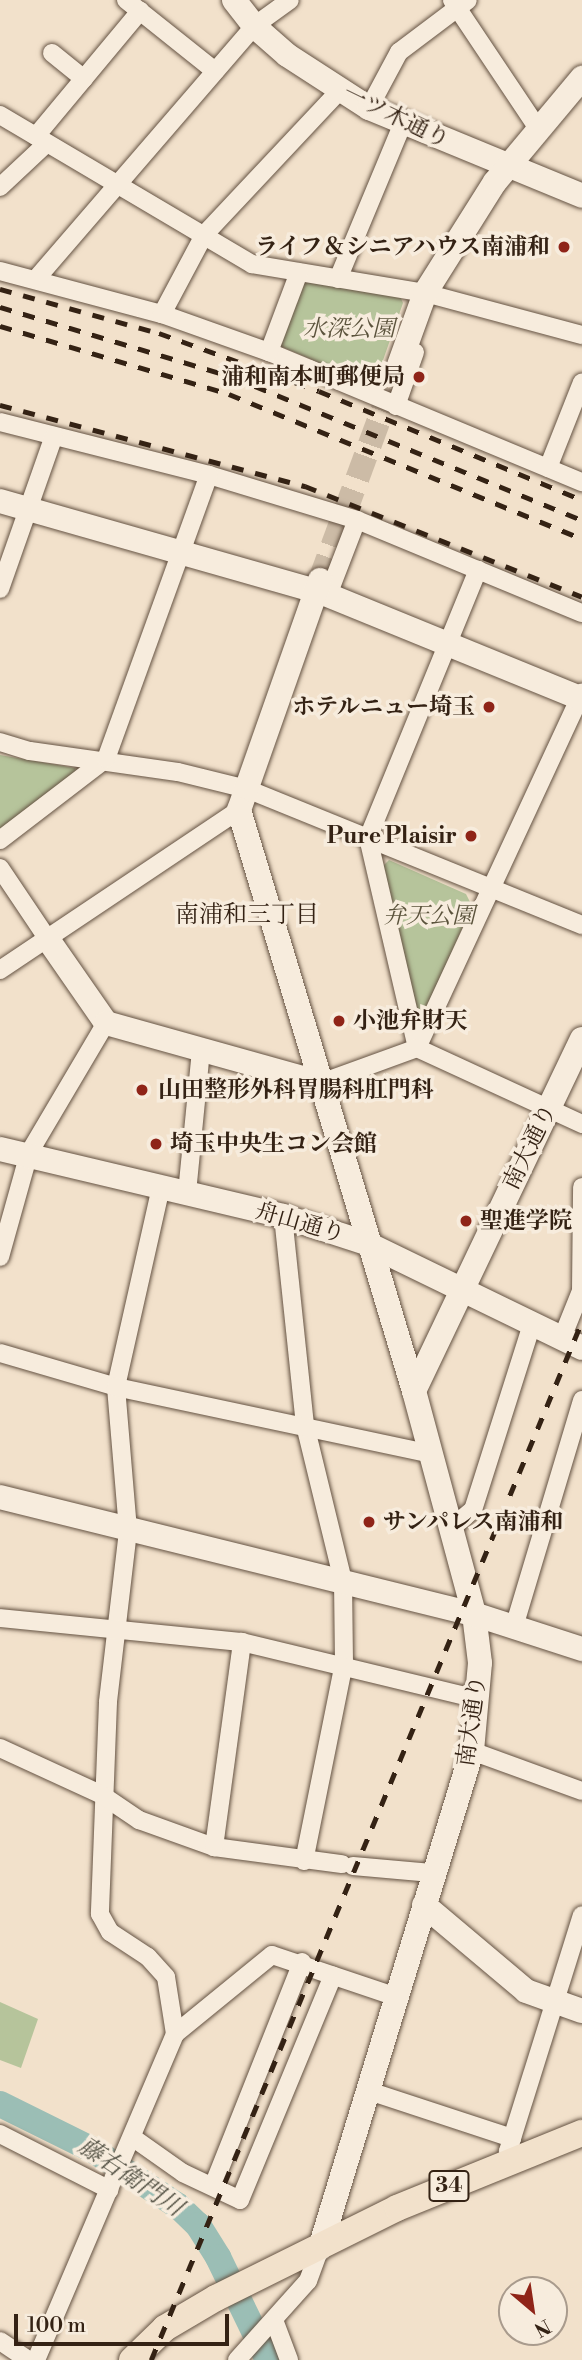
<!DOCTYPE html>
<html>
<head>
<meta charset="utf-8">
<style>
	body { margin:0 }
	#map { position:relative; width:582px; height:2360px; overflow:hidden; background:#f2e1cb; font-family:"Libre Bodoni","Noto Serif JP",serif }
	div>[style] { position:absolute }
	[style*='--x'] { left:calc(var(--x)*1px); top:calc(var(--y)*1px); width:calc(var(--w)*1px); rotate:calc(var(--a)*1deg) }
	.green>* { inset:0; background:#b6c49b }
	.river>* { height:26px; margin:-13px; padding:0 13px; transform-origin:13px; border-radius:13px; background:#9bbeb5 }
	.secondary-tunnel>* { height:24px; margin-top:-12px; transform-origin:0; background:repeating-linear-gradient(90deg,#ccbba6 0 24px,transparent 0 36px) }
	.roads { filter:drop-shadow(0 0 2px #645242) drop-shadow(0 0 2px #645242) }
	.street>* { height:18px; margin:-9px; padding:0 9px; transform-origin:9px; border-radius:9px; background:#f7ecdd }
	.secondary>* { height:24px; margin:-12px; padding:0 12px; transform-origin:12px; border-radius:12px; background:#f7ecdd }
	.primary>* { height:26px; margin:-13px; padding:0 13px; transform-origin:13px; border-radius:13px; background:#f2e1cb }
	.rail>* { height:4.5px; margin-top:-2.25px; transform-origin:0; background:repeating-linear-gradient(90deg,#342214 0 12px,transparent 0 24px) }
	.dots>* { width:19px; height:19px; translate:-50% -50%; box-sizing:border-box; border:4px solid #f7ecdd; border-radius:50% }
	span { translate:-50% -50%; white-space:nowrap; text-align:center; line-height:1.15; -webkit-text-stroke:7px #f7ecdd; paint-order:stroke }
	.shield-label span { padding:2px 5px; background:#f7ecdd; border:2px solid; border-radius:5px; -webkit-text-stroke-width:0 }
	.shield-label { font-size:21px; color:#342214; font-weight:700 }
	.street-label { font-size:23px; color:#342214 }
	.poi-label { font-size:23px; color:#342214; font-weight:700 }
	.right { translate:-100% -50%; text-align:right }
	.left { translate:0 -50%; text-align:left }
	.park-label { font-size:23px; color:#5b533c; font-style:italic }
	.neighbourhood-label { font-size:24px; color:#342214 }
	.water-label { font-size:24px; color:#535144; font-style:italic }
	.north { position:absolute; left:498px; top:2276px; width:70px; height:70px; box-sizing:border-box; background:#f7ecdd; border:2px solid #a99b8d; border-radius:50%; rotate:151deg; font-size:19px; font-weight:700; line-height:28px; text-align:center; color:#342214 }
	.north::after { content:''; display:block; margin:auto; width:24px; height:32px; background:#8f2418; clip-path:polygon(50% 0,100% 100%,50% 72%,0 100%) }
	.scale { position:absolute; left:14px; top:2314px; width:215px; height:32px; box-sizing:border-box; border:4px solid #342214; border-top:0; padding-left:9px; font-size:21px; line-height:24px; white-space:nowrap; color:#342214; -webkit-text-stroke:5px #f7ecdd; paint-order:stroke }
</style>
</head>
<body>
<div id="map">
	<div class="green">
		<i style="clip-path:polygon(305px 279px,400px 296px,403px 303px,374px 386px,280px 346px)"></i>
		<i style="clip-path:polygon(0 755px,75px 768px,77px 777px,0 831px)"></i>
		<i style="clip-path:polygon(389px 860px,466px 894px,472px 906px,425px 1012px,415px 1010px,379px 870px)"></i>
		<i style="clip-path:polygon(0 2002px,38px 2019px,21px 2068px,0 2060px)"></i>
	</div>
	<div class="river">
		<i style="--x:0;--y:2104;--w:104;--a:26.3"></i>
		<i style="--x:93;--y:2150;--w:102;--a:33.4"></i>
		<i style="--x:178;--y:2206;--w:28;--a:44"></i>
		<i style="--x:198;--y:2225;--w:38;--a:58"></i>
		<i style="--x:218;--y:2257;--w:114;--a:64.1"></i>
	</div>
	<div class="secondary-tunnel">
		<i style="--x:320;--y:580;--w:229;--a:-69.8"></i>
	</div>
	<div class="roads">
		<div class="street">
			<i style="--x:126;--y:0;--w:114;--a:38.6"></i>
			<i style="--x:452;--y:0;--w:156;--a:56.2"></i>
			<i style="--x:52;--y:53;--w:41;--a:39.1"></i>
			<i style="--x:369;--y:108;--w:64;--a:-61.8"></i>
			<i style="--x:399;--y:52;--w:86;--a:-37"></i>
			<i style="--x:0;--y:115;--w:293;--a:30.6"></i>
			<i style="--x:252;--y:264;--w:175;--a:9.5"></i>
			<i style="--x:425;--y:293;--w:163;--a:15"></i>
			<i style="--x:36;--y:136;--w:163;--a:-50.2"></i>
			<i style="--x:0;--y:187;--w:64;--a:-43.1"></i>
			<i style="--x:0;--y:271;--w:168;--a:14.9"></i>
			<i style="--x:162;--y:314;--w:114;--a:19.6"></i>
			<i style="--x:269;--y:352;--w:339;--a:22.6"></i>
			<i style="--x:36;--y:279;--w:334;--a:-49.2"></i>
			<i style="--x:254;--y:26;--w:44;--a:-35.8"></i>
			<i style="--x:338;--y:279;--w:169;--a:-67.4"></i>
			<i style="--x:162;--y:314;--w:89;--a:-62"></i>
			<i style="--x:204;--y:235;--w:197;--a:-46.8"></i>
			<i style="--x:269;--y:352;--w:85;--a:-69.4"></i>
			<i style="--x:396;--y:406;--w:57;--a:-70.6"></i>
			<i style="--x:0;--y:422;--w:216;--a:14.2"></i>
			<i style="--x:209;--y:475;--w:155;--a:16.9"></i>
			<i style="--x:357;--y:520;--w:243;--a:22.5"></i>
			<i style="--x:548;--y:468;--w:92;--a:-68.4"></i>
			<i style="--x:0;--y:589;--w:162;--a:-70.6"></i>
			<i style="--x:328;--y:595;--w:80;--a:-68.9"></i>
			<i style="--x:0;--y:742;--w:31;--a:17"></i>
			<i style="--x:30;--y:751;--w:149;--a:8.1"></i>
			<i style="--x:178;--y:772;--w:71;--a:13.8"></i>
			<i style="--x:247;--y:789;--w:362;--a:22.1"></i>
			<i style="--x:0;--y:840;--w:133;--a:-37.4"></i>
			<i style="--x:106;--y:759;--w:302;--a:-70.1"></i>
			<i style="--x:0;--y:868;--w:84;--a:56.1"></i>
			<i style="--x:0;--y:970;--w:288;--a:-33.8"></i>
			<i style="--x:417;--y:1048;--w:216;--a:-103.1"></i>
			<i style="--x:368;--y:838;--w:290;--a:-67.7"></i>
			<i style="--x:417;--y:1048;--w:392;--a:-65.1"></i>
			<i style="--x:321;--y:1083;--w:102;--a:-20"></i>
			<i style="--x:417;--y:1048;--w:182;--a:24.7"></i>
			<i style="--x:161;--y:1187;--w:205;--a:102.7"></i>
			<i style="--x:116;--y:1387;--w:144;--a:85.2"></i>
			<i style="--x:128;--y:1531;--w:172;--a:96.7"></i>
			<i style="--x:108;--y:1702;--w:212;--a:92.2"></i>
			<i style="--x:100;--y:1914;--w:21;--a:61"></i>
			<i style="--x:110;--y:1932;--w:45;--a:33.3"></i>
			<i style="--x:148;--y:1957;--w:27;--a:48"></i>
			<i style="--x:166;--y:1977;--w:58;--a:81"></i>
			<i style="--x:187;--y:1193;--w:144;--a:-84.4"></i>
			<i style="--x:283;--y:1216;--w:210;--a:84"></i>
			<i style="--x:305;--y:1425;--w:161;--a:76.3"></i>
			<i style="--x:343;--y:1581;--w:82;--a:89.3"></i>
			<i style="--x:344;--y:1663;--w:202;--a:101.4"></i>
			<i style="--x:0;--y:1257;--w:108;--a:-74.4"></i>
			<i style="--x:29;--y:1153;--w:151;--a:-59.4"></i>
			<i style="--x:562;--y:1338;--w:51;--a:-68"></i>
			<i style="--x:581;--y:1291;--w:104;--a:-89.4"></i>
			<i style="--x:0;--y:1353;--w:121;--a:16.3"></i>
			<i style="--x:116;--y:1387;--w:322;--a:12"></i>
			<i style="--x:450;--y:1529;--w:30;--a:-40"></i>
			<i style="--x:473;--y:1510;--w:195;--a:-72.4"></i>
			<i style="--x:0;--y:1618;--w:243;--a:5.7"></i>
			<i style="--x:242;--y:1642;--w:243;--a:13.6"></i>
			<i style="--x:514;--y:1627;--w:237;--a:-73.3"></i>
			<i style="--x:0;--y:1748;--w:112;--a:24.7"></i>
			<i style="--x:102;--y:1795;--w:45;--a:34"></i>
			<i style="--x:139;--y:1820;--w:80;--a:19.8"></i>
			<i style="--x:214;--y:1847;--w:129;--a:7.6"></i>
			<i style="--x:472;--y:1751;--w:117;--a:20"></i>
			<i style="--x:214;--y:1847;--w:207;--a:-82.2"></i>
			<i style="--x:353;--y:1866;--w:79;--a:5.1"></i>
			<i style="--x:366;--y:2090;--w:154;--a:18.2"></i>
			<i style="--x:0;--y:2134;--w:123;--a:27"></i>
			<i style="--x:132;--y:2137;--w:62;--a:35.2"></i>
			<i style="--x:183;--y:2173;--w:63;--a:25.3"></i>
			<i style="--x:240;--y:2200;--w:243;--a:-67.5"></i>
			<i style="--x:509;--y:2160;--w:9;--a:-96"></i>
			<i style="--x:508;--y:2151;--w:247;--a:-72.6"></i>
			<i style="--x:213;--y:2186;--w:241;--a:-68.3"></i>
			<i style="--x:274;--y:2320;--w:43;--a:69.4"></i>
			<i style="--x:0;--y:2341;--w:34;--a:34"></i>
			<i style="--x:36;--y:2360;--w:354;--a:-66.9"></i>
			<i style="--x:175;--y:2034;--w:125;--a:-39.2"></i>
			<i style="--x:272;--y:1955;--w:132;--a:18.6"></i>
			<i style="--x:237;--y:2360;--w:106;--a:-48.1"></i>
			<i style="--x:308;--y:2281;--w:35;--a:-70"></i>
		</div>
		<div class="secondary">
			<i style="--x:234;--y:0;--w:33;--a:52"></i>
			<i style="--x:254;--y:26;--w:44;--a:41.3"></i>
			<i style="--x:287;--y:55;--w:98;--a:32.9"></i>
			<i style="--x:369;--y:108;--w:230;--a:22.4"></i>
			<i style="--x:399;--y:365;--w:77;--a:-70.1"></i>
			<i style="--x:425;--y:293;--w:131;--a:-57.8"></i>
			<i style="--x:495;--y:182;--w:136;--a:-50.1"></i>
			<i style="--x:0;--y:501;--w:333;--a:15.9"></i>
			<i style="--x:320;--y:592;--w:283;--a:22.2"></i>
			<i style="--x:320;--y:580;--w:244;--a:109.4"></i>
			<i style="--x:239;--y:810;--w:607;--a:73.24"></i>
			<i style="--x:414;--y:1391;--w:231;--a:74.9"></i>
			<i style="--x:474;--y:1614;--w:49;--a:83"></i>
			<i style="--x:480;--y:1663;--w:88;--a:95.2"></i>
			<i style="--x:472;--y:1751;--w:520;--a:107.01"></i>
			<i style="--x:47;--y:938;--w:103;--a:55.2"></i>
			<i style="--x:106;--y:1023;--w:223;--a:15.6"></i>
			<i style="--x:0;--y:1149;--w:291;--a:13.3"></i>
			<i style="--x:283;--y:1216;--w:87;--a:18"></i>
			<i style="--x:366;--y:1243;--w:240;--a:25.9"></i>
			<i style="--x:414;--y:1391;--w:390;--a:-64.5"></i>
			<i style="--x:0;--y:1497;--w:488;--a:13.9"></i>
			<i style="--x:474;--y:1614;--w:114;--a:18"></i>
			<i style="--x:424;--y:1905;--w:133;--a:40.1"></i>
			<i style="--x:526;--y:1991;--w:59;--a:19.7"></i>
		</div>
		<div class="primary">
			<i style="--x:132;--y:2360;--w:46;--a:-44.1"></i>
			<i style="--x:165;--y:2328;--w:59;--a:-30.5"></i>
			<i style="--x:216;--y:2298;--w:202;--a:-26.4"></i>
			<i style="--x:397;--y:2208;--w:200;--a:-22.1"></i>
		</div>
	</div>
	<div class="rail">
		<i style="--x:0;--y:289;--w:165;--a:15.5"></i>
		<i style="--x:159;--y:333;--w:170;--a:19.9"></i>
		<i style="--x:319;--y:391;--w:285;--a:22.5"></i>
		<i style="--x:0;--y:307;--w:243;--a:16.7"></i>
		<i style="--x:233;--y:377;--w:377;--a:22.3"></i>
		<i style="--x:0;--y:326;--w:239;--a:16.5"></i>
		<i style="--x:229;--y:394;--w:382;--a:22.3"></i>
		<i style="--x:0;--y:405;--w:316;--a:14.9"></i>
		<i style="--x:305;--y:486;--w:298;--a:21.8"></i>
		<i style="--x:151;--y:2360;--w:1125;--a:-67.47"></i>
	</div>
	<div class="dots">
		<i style="left:564px;top:247px;background:#8f2418"></i>
		<i style="left:419px;top:377px;background:#8f2418"></i>
		<i style="left:489px;top:707px;background:#8f2418"></i>
		<i style="left:471px;top:836px;background:#8f2418"></i>
		<i style="left:339px;top:1021px;background:#8f2418"></i>
		<i style="left:142px;top:1090px;background:#8f2418"></i>
		<i style="left:156px;top:1144px;background:#8f2418"></i>
		<i style="left:466px;top:1221px;background:#8f2418"></i>
		<i style="left:369px;top:1522px;background:#8f2418"></i>
	</div>
	<div class="shield-label">
		<span style="left:449px;top:2186px">34</span>
	</div>
	<div class="street-label">
		<span style="left:396px;top:117px;rotate:26deg">一ツ木通り</span>
		<span style="left:530px;top:1147px;rotate:-64deg">南大通り</span>
		<span style="left:300px;top:1223px;rotate:16deg">舟山通り</span>
		<span style="left:472px;top:1721px;rotate:-82deg">南大通り</span>
	</div>
	<div class="poi-label">
		<span class="right" style="left:550px;top:247px">ライフ＆シニアハウス南浦和</span>
		<span class="right" style="left:405px;top:377px">浦和南本町郵便局</span>
		<span class="right" style="left:475px;top:707px">ホテルニュー埼玉</span>
		<span class="right" style="left:457px;top:836px">Pure Plaisir</span>
		<span class="left" style="left:353px;top:1021px">小池弁財天</span>
		<span class="left" style="left:158px;top:1090px">山田整形外科胃腸科肛門科</span>
		<span class="left" style="left:170px;top:1144px">埼玉中央生コン会館</span>
		<span class="left" style="left:480px;top:1221px">聖進学院</span>
		<span class="left" style="left:383px;top:1522px">サンパレス南浦和</span>
	</div>
	<div class="park-label">
		<span style="left:349px;top:329px">水深公園</span>
		<span style="left:429px;top:916px">弁天公園</span>
	</div>
	<div class="neighbourhood-label">
		<span style="left:247px;top:916px">南浦和三丁目</span>
	</div>
	<div class="water-label">
		<span style="left:130px;top:2178px;rotate:34deg">藤右衛門川</span>
	</div>
	<div class="north">N</div>
	<div class="scale">100 m</div>
</div>
</body>
</html>
